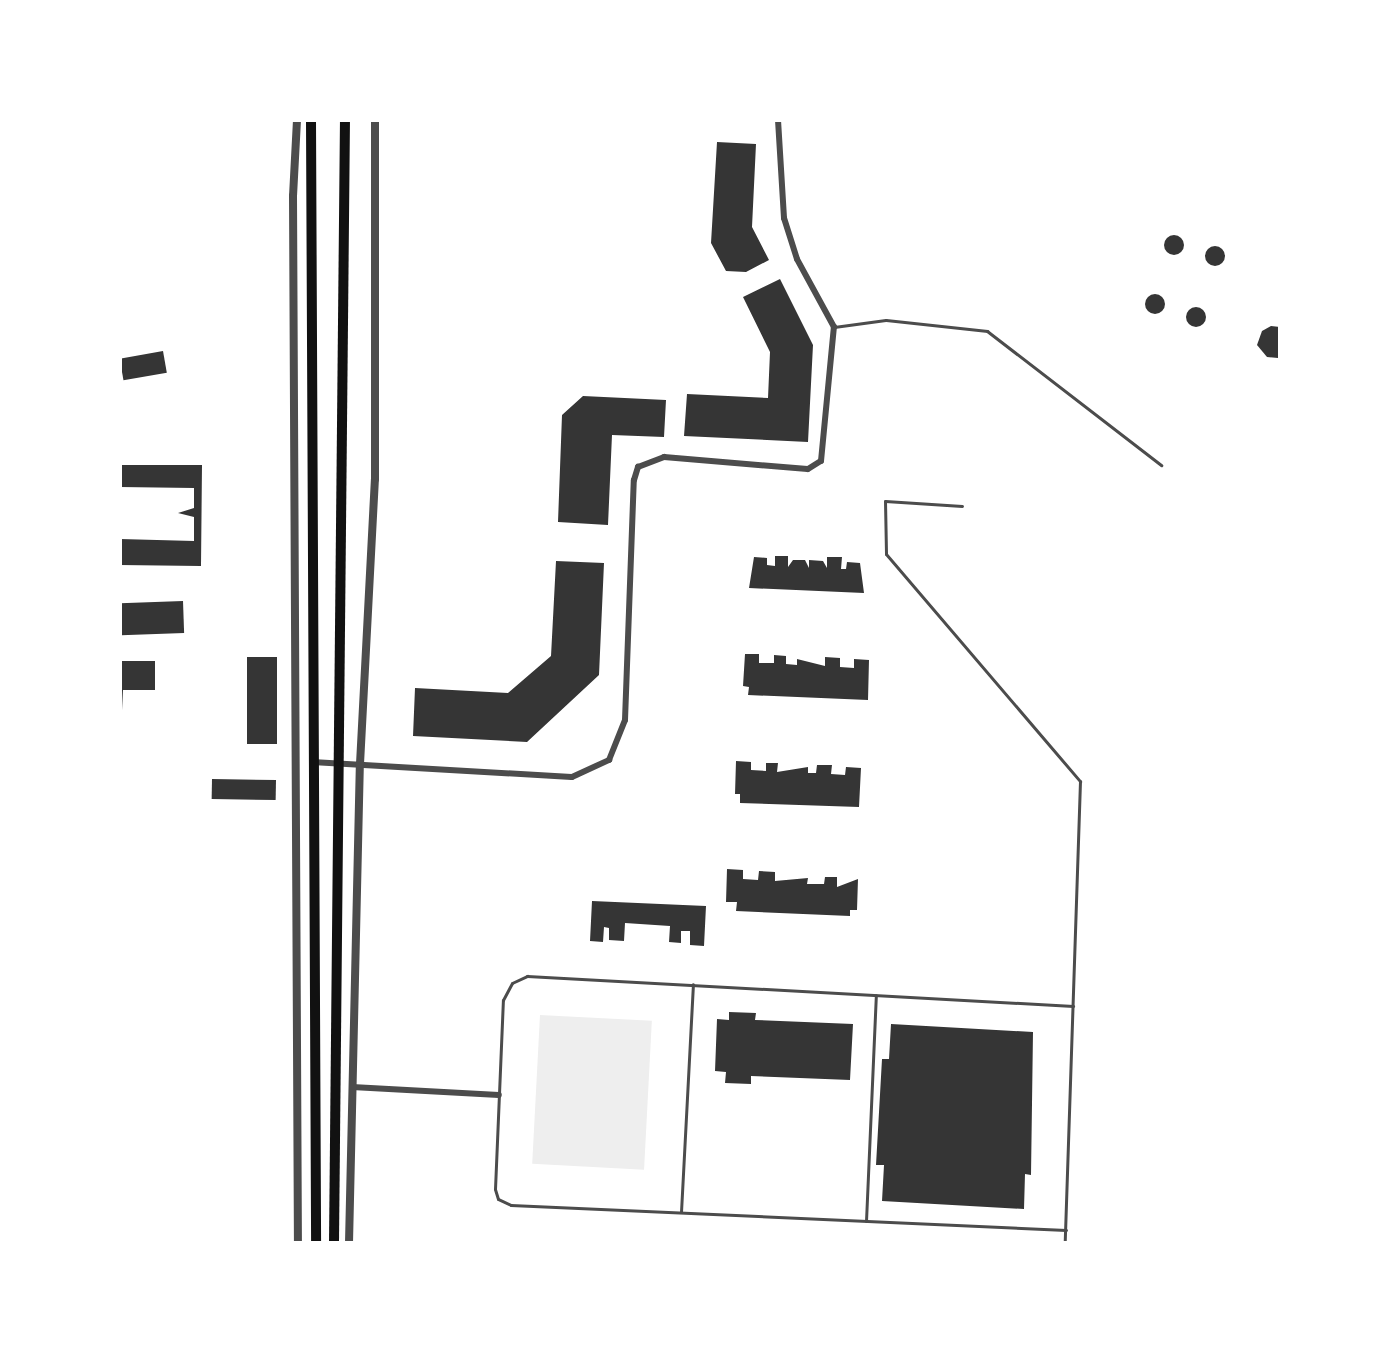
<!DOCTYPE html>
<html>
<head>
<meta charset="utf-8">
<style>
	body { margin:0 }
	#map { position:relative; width:1400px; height:1363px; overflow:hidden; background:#fff; font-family:"Zilla Slab",serif }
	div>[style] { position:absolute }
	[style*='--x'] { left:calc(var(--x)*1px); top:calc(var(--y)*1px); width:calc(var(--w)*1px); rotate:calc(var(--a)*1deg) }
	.green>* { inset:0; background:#eee; transform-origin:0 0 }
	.building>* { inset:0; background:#353535; transform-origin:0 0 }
	.round { border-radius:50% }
	.service>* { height:3px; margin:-1.5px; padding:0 1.5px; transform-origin:1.5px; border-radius:1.5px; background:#4c4c4c }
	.minor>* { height:6px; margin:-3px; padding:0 3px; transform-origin:3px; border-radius:3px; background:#4c4c4c }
	.tertiary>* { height:8px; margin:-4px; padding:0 4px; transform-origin:4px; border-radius:4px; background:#4c4c4c }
	.trunk>* { height:10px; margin:-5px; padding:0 5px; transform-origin:5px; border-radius:5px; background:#111 }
	span { translate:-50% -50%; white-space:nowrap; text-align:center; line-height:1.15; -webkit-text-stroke:6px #fff; paint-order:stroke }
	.frame { position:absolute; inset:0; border:122px solid #fff; pointer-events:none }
</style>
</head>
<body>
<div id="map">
	<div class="green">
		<i style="left:540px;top:1015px;width:112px;height:149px;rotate:3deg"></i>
	</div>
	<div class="building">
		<i style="clip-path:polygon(717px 142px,756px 144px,752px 227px,769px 260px,746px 272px,726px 271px,711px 243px)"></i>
		<i class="round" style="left:1164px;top:235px;width:20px;height:20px"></i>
		<i class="round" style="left:1205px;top:246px;width:20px;height:20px"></i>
		<i style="clip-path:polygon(780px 279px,813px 345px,808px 442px,684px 436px,687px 394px,768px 398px,770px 352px,743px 297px)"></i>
		<i class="round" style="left:1145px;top:294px;width:20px;height:20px"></i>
		<i class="round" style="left:1186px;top:307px;width:20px;height:20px"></i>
		<i style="clip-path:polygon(1271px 326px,1280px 327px,1278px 358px,1267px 357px,1257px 345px,1262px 331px)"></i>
		<i style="left:163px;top:351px;width:22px;height:44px;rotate:80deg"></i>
		<i style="clip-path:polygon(583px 396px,666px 400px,664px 437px,612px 435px,608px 525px,558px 522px,562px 415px)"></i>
		<i style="clip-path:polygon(120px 465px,202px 465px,201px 566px,120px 565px,120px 539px,194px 541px,194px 517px,178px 513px,194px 508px,194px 488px,120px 487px)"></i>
		<i style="clip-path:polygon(775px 556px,788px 556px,788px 567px,793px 560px,805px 560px,809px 568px,809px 560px,823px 561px,827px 568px,827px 557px,842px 557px,841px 569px,846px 569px,847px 562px,860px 563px,864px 593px,749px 588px,754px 557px,767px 558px,767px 565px,775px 566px)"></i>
		<i style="clip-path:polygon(556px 561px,604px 563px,599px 675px,527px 742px,413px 736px,415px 688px,508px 693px,551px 656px)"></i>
		<i style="left:183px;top:601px;width:32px;height:63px;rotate:88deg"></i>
		<i style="clip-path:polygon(745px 654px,759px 654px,759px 663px,774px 663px,774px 655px,786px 656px,786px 664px,797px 665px,797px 659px,825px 666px,825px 657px,840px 658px,840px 667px,854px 668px,854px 659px,869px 660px,868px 700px,748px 695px,749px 687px,743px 686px)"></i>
		<i style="left:247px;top:657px;width:30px;height:87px"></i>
		<i style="clip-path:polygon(120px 661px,155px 661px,155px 690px,123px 690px,120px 751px)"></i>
		<i style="clip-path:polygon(736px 761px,751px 762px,751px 770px,766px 771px,766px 763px,778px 763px,777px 772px,808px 767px,808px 773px,816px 773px,817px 765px,832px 765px,831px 774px,845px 775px,846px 767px,861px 768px,859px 807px,740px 803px,740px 794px,735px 794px)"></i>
		<i style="left:212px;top:779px;width:64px;height:20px;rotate:1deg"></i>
		<i style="clip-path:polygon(727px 869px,743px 870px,743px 879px,758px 880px,759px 871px,775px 872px,775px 881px,808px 878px,807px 884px,824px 884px,825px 877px,837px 877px,837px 887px,858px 879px,857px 910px,850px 910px,850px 916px,736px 911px,737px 902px,726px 902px)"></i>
		<i style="clip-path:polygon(592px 901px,706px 906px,704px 946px,690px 945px,690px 931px,681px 931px,681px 943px,669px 942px,670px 926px,625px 923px,624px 941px,609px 940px,609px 928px,604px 927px,603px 942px,590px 941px)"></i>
		<i style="clip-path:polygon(729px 1012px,756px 1013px,755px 1020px,853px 1024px,850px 1080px,751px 1076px,751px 1084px,725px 1083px,726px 1072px,715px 1071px,717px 1019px,729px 1020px)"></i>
		<i style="clip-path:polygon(891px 1024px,1033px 1032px,1031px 1175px,1025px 1174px,1024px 1209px,882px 1201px,884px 1165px,876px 1165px,882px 1059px,889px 1059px)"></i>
	</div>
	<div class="service">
		<i style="--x:834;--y:327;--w:52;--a:-7.7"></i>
		<i style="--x:886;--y:320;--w:102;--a:6.2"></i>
		<i style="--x:987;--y:331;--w:220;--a:37.6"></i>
		<i style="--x:962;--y:506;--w:77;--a:-176.3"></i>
		<i style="--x:885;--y:501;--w:53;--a:88.9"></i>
		<i style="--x:886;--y:554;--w:299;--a:49.5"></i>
		<i style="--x:1080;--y:781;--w:462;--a:91.9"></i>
		<i style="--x:681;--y:1212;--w:228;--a:-87"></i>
		<i style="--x:866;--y:1221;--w:226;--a:-87.5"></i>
		<i style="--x:1066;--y:1230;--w:556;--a:-177.42"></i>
		<i style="--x:511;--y:1205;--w:14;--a:-155"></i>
		<i style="--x:498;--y:1199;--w:10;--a:-107"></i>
		<i style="--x:495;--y:1189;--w:189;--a:-87.6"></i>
		<i style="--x:503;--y:1000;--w:19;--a:-62"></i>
		<i style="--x:512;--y:983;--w:17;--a:-25"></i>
		<i style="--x:527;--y:976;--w:547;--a:3.14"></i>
	</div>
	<div class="minor">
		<i style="--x:312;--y:762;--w:260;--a:3.3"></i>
		<i style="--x:572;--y:777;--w:41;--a:-24.7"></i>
		<i style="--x:609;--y:760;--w:43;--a:-68.2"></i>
		<i style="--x:625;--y:720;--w:240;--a:-87.9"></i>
		<i style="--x:634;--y:480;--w:14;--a:-73"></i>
		<i style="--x:638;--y:467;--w:28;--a:-21"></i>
		<i style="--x:664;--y:457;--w:144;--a:4.8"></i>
		<i style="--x:808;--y:469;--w:15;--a:-32"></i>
		<i style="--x:821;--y:461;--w:135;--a:-84.5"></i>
		<i style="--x:834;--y:327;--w:77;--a:-118.6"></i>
		<i style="--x:797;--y:259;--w:43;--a:-107.6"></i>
		<i style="--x:784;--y:218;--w:98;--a:-93.5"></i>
		<i style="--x:352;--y:1087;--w:147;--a:3.1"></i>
	</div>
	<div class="tertiary">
		<i style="--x:297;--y:120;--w:76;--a:93"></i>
		<i style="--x:293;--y:196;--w:1047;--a:89.73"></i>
		<i style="--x:349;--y:1243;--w:479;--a:-88.7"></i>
		<i style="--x:360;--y:764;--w:285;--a:-87"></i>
		<i style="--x:375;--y:479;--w:359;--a:-90"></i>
	</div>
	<div class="trunk">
		<i style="--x:311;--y:120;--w:1123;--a:89.74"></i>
		<i style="--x:334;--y:1243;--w:1123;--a:-89.44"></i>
	</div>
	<div class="frame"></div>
</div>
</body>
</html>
